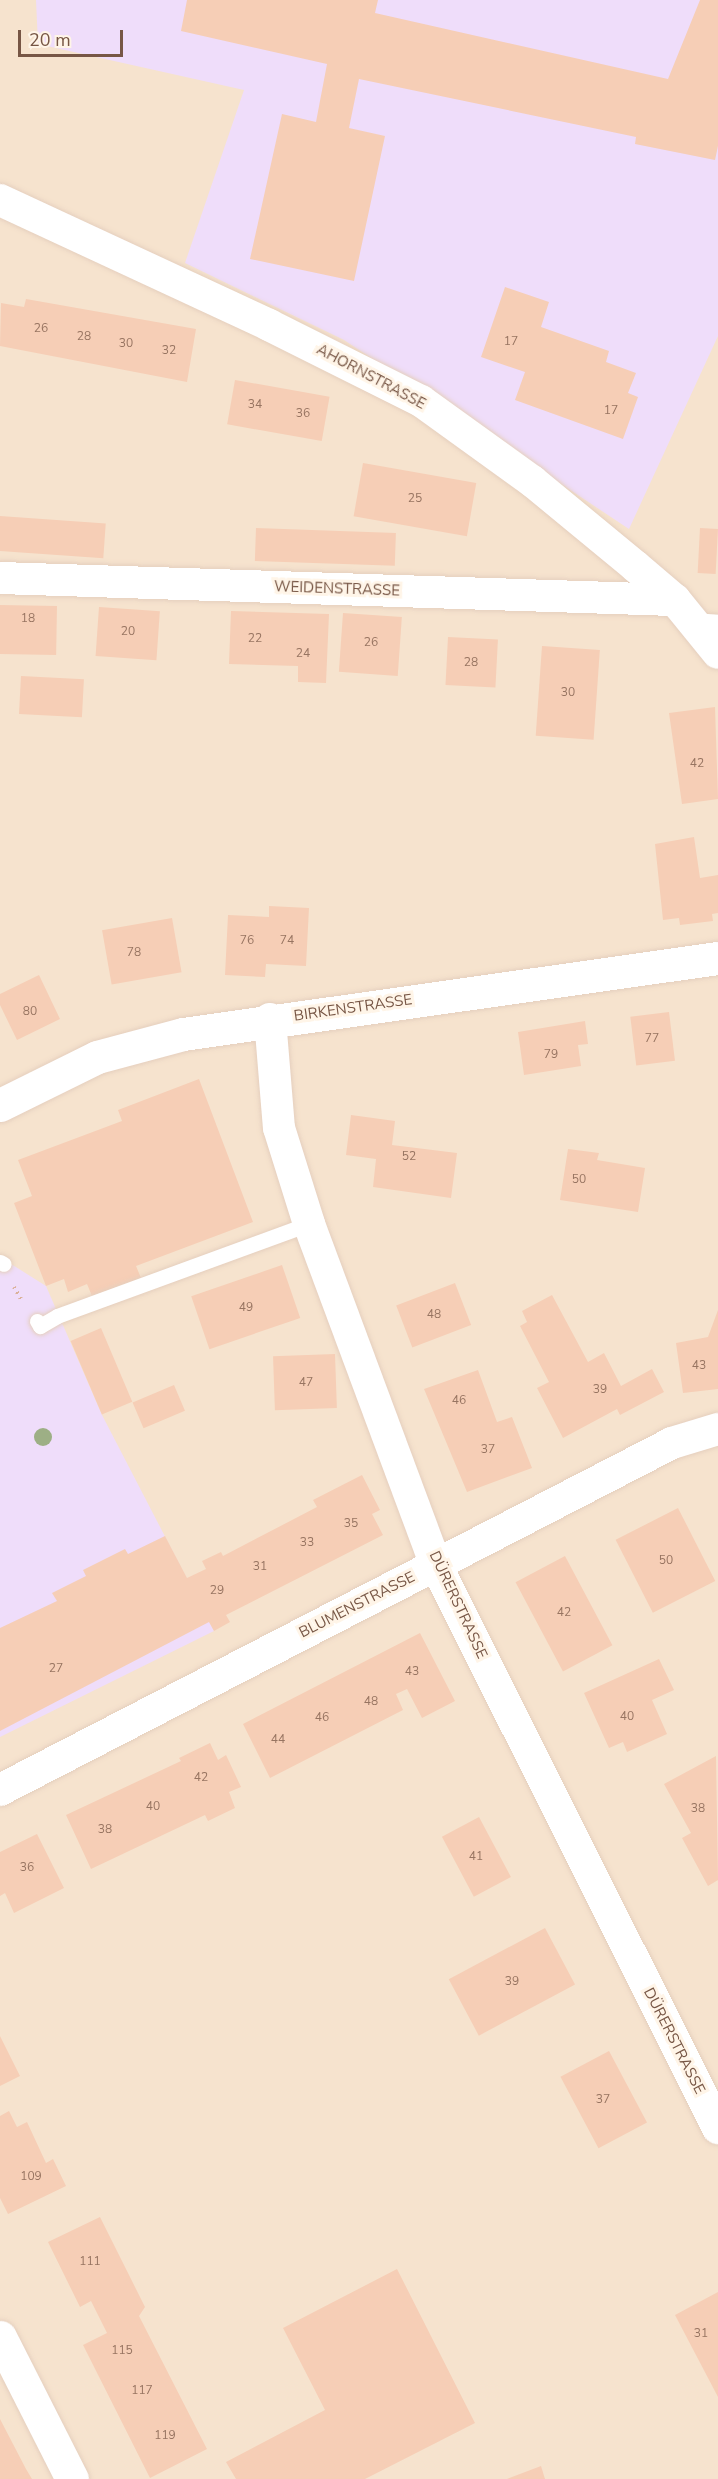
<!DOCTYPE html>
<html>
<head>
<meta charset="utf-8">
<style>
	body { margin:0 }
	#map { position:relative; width:718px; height:2479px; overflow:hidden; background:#fef2e0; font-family:"Nunito Sans",sans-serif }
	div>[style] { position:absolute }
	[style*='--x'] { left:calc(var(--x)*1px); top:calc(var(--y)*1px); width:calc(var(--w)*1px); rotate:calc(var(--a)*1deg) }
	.residential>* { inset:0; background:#f6e3ce; transform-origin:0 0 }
	.education>* { inset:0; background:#efddfa }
	.building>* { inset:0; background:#f6ceb6; transform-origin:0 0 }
	.path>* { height:4px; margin-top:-2px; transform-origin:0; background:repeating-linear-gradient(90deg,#dab199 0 1.5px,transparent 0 6px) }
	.roads { filter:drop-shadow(0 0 2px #e5cfbe) drop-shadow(0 0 2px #e5cfbe) }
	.service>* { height:15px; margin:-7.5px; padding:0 7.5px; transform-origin:7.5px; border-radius:7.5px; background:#fff }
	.minor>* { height:32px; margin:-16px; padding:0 16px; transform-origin:16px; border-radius:16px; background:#fff }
	.tertiary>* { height:33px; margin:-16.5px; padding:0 16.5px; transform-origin:16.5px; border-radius:16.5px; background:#fff }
	.secondary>* { height:33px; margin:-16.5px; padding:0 16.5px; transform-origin:16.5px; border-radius:16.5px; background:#fff }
	.trees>* { width:18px; height:18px; margin:-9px; border-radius:50%; background:#9daf85 }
	span { translate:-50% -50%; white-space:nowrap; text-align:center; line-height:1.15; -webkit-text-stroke:6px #fff5e8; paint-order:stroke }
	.number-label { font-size:12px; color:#977461 }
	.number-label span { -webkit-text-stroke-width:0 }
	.street-label { font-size:15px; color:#775645 }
	.scale { position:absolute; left:18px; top:30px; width:105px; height:27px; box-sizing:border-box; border:3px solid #775645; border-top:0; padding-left:8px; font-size:18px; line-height:21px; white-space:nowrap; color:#775645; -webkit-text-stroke:4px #fff5e8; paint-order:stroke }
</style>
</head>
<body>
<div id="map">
	<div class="residential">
		<i style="left:0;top:0;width:718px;height:2479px"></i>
	</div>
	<div class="education">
		<i style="clip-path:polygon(36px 0,718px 0,718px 336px,629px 529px,344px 340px,185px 263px,244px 90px,38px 44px)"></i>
		<i style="clip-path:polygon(0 1257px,46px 1286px,102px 1415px,214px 1631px,0 1737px)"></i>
	</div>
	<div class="building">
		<i style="clip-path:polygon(187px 0,378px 0,375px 13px,668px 79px,700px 0,718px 0,718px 146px,715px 160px,635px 144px,636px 137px,359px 79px,349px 128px,385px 136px,354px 281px,250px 259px,282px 114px,316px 122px,327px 64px,181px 31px)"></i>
		<i style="clip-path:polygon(505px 287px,549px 302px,541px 327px,609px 351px,606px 362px,636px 373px,628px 393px,638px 397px,623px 439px,515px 400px,525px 372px,481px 357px)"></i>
		<i style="clip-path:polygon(26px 299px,196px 329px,187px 382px,0 346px,1px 303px,24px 307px)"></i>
		<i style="left:235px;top:380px;width:96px;height:45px;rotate:10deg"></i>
		<i style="left:363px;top:463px;width:115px;height:54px;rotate:10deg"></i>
		<i style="left:0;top:516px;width:106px;height:35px;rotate:4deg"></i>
		<i style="left:256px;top:528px;width:140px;height:33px;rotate:2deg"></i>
		<i style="left:700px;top:528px;width:18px;height:45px;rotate:3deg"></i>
		<i style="left:0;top:605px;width:57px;height:49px;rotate:1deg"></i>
		<i style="left:99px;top:607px;width:61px;height:49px;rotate:4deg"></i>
		<i style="clip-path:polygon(231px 611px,329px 614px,326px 683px,298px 682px,298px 666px,229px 664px)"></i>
		<i style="left:343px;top:613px;width:59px;height:59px;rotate:4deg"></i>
		<i style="left:448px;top:637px;width:50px;height:48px;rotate:3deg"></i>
		<i style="left:542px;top:646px;width:58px;height:90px;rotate:4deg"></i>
		<i style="left:21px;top:676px;width:63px;height:38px;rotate:3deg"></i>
		<i style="clip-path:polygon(715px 707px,718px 799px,682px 804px,669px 713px)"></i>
		<i style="clip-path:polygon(694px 837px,700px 878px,718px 875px,718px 913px,712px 914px,713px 921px,680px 925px,679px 918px,663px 920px,655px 844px)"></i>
		<i style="clip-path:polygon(269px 906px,309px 908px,306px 966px,266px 964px,265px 977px,225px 975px,228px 915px,269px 917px)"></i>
		<i style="left:172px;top:918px;width:55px;height:71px;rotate:80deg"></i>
		<i style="clip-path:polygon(39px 975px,60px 1019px,17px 1040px,0 1005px,0 994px)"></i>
		<i style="left:669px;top:1012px;width:49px;height:39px;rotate:83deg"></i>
		<i style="clip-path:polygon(585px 1021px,588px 1044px,578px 1045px,581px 1066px,524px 1075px,518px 1032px)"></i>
		<i style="clip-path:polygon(199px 1079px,253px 1222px,136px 1266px,141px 1278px,92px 1296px,87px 1284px,68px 1292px,64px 1279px,46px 1286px,14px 1203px,32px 1196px,18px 1160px,122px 1121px,118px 1110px)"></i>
		<i style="clip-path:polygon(351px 1115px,395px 1121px,392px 1145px,457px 1153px,451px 1198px,373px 1187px,376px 1159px,346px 1155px)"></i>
		<i style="clip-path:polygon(568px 1149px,599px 1153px,597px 1160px,645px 1168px,638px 1212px,560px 1200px)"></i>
		<i style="left:282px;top:1265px;width:56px;height:96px;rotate:71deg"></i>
		<i style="left:455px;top:1283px;width:45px;height:63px;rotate:69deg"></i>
		<i style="clip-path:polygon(552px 1295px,588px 1362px,604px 1353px,621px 1386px,652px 1369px,664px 1392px,620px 1415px,617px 1409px,563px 1438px,537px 1388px,549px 1382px,520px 1326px,527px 1322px,522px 1311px)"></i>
		<i style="clip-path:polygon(718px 1310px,718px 1389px,683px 1393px,676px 1343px,708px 1337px)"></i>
		<i style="left:101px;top:1328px;width:80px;height:33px;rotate:67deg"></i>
		<i style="left:335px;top:1354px;width:54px;height:62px;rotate:88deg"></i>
		<i style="clip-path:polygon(478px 1370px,497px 1422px,512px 1417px,532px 1468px,467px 1492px,424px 1389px)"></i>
		<i style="left:174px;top:1385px;width:28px;height:45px;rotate:67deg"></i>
		<i style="clip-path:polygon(362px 1475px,380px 1510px,372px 1514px,383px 1535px,226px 1615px,230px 1622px,214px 1631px,209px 1622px,0 1731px,0 1628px,57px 1601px,52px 1593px,86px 1576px,83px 1570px,125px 1549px,128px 1554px,165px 1536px,187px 1578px,206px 1569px,202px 1561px,221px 1552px,223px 1556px,317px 1507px,313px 1500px)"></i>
		<i style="left:678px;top:1508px;width:82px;height:70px;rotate:63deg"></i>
		<i style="left:565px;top:1556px;width:101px;height:56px;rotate:62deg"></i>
		<i style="clip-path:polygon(420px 1633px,455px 1701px,422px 1718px,407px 1689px,396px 1694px,403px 1710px,270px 1778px,243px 1724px)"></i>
		<i style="clip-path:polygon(659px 1659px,674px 1690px,652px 1700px,667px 1734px,627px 1752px,623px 1742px,609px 1748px,584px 1693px)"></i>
		<i style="clip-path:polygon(210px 1743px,218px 1760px,226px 1755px,241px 1787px,229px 1792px,235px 1808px,208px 1821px,205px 1815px,91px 1869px,66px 1815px,181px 1761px,179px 1758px)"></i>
		<i style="clip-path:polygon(716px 1756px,718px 1880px,708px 1886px,682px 1838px,691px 1833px,664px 1784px)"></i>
		<i style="left:479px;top:1817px;width:68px;height:42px;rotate:62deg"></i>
		<i style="clip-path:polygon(37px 1834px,64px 1888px,14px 1913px,5px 1893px,0 1896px,0 1852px)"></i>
		<i style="left:545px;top:1928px;width:64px;height:109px;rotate:62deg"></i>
		<i style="clip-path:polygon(0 2036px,20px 2076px,0 2086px)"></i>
		<i style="left:609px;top:2051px;width:81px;height:55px;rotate:62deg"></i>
		<i style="clip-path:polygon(9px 2111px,17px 2127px,27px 2122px,46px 2163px,53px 2159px,66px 2186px,8px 2214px,0 2198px,0 2116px)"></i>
		<i style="clip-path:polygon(100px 2217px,145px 2307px,139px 2316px,207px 2449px,150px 2478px,83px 2345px,107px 2333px,91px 2301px,80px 2307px,48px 2242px)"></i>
		<i style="clip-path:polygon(397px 2269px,475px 2423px,365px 2479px,236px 2479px,226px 2462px,325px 2410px,283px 2328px)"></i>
		<i style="clip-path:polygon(718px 2292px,718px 2397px,675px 2315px)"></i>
		<i style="clip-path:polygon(0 2419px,26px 2469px,32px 2479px,0 2479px)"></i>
		<i style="clip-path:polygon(541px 2466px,545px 2479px,507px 2479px)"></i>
	</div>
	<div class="path">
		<i style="--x:14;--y:1287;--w:16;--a:60"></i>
	</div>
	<div class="roads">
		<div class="service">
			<i style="--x:692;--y:620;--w:26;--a:4"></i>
			<i style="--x:0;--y:1262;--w:4;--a:27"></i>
			<i style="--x:37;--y:1321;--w:6;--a:59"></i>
			<i style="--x:40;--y:1326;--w:20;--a:-30"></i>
			<i style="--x:57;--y:1316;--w:268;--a:-20.1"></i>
		</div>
		<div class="minor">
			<i style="--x:0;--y:200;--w:297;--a:24.9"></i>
			<i style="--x:269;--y:325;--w:170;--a:26.6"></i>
			<i style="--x:421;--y:401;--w:137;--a:35.8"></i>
			<i style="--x:532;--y:481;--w:134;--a:39.5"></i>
			<i style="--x:635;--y:566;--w:52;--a:40.4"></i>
			<i style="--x:675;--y:600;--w:68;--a:50.9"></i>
			<i style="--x:0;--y:578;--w:675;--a:1.87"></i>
			<i style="--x:270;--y:1019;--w:109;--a:85.3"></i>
			<i style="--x:279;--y:1128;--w:101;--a:72.6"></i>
			<i style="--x:309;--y:1224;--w:364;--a:69.6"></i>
			<i style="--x:436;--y:1565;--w:630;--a:63.39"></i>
			<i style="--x:0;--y:1790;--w:756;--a:-27.31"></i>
			<i style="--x:672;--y:1443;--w:48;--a:-16.9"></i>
		</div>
		<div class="tertiary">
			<i style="--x:0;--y:1105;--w:108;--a:-26.3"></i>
			<i style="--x:97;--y:1057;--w:89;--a:-15"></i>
			<i style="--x:183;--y:1034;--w:540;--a:-8.09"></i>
		</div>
		<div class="secondary">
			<i style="--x:0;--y:2337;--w:159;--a:63.1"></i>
		</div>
	</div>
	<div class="trees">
		<i style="left:43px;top:1437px"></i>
	</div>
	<div class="number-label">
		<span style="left:41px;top:329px">26</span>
		<span style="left:84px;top:337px">28</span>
		<span style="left:511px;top:342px">17</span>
		<span style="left:126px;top:344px">30</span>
		<span style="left:169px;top:351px">32</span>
		<span style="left:255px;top:405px">34</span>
		<span style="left:611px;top:411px">17</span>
		<span style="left:303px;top:414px">36</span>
		<span style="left:415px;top:499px">25</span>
		<span style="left:28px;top:619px">18</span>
		<span style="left:128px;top:632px">20</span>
		<span style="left:255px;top:639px">22</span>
		<span style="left:371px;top:643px">26</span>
		<span style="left:303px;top:654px">24</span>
		<span style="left:471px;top:663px">28</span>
		<span style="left:568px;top:693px">30</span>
		<span style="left:697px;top:764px">42</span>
		<span style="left:247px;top:941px">76</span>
		<span style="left:287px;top:941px">74</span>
		<span style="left:134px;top:953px">78</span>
		<span style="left:30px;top:1012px">80</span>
		<span style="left:652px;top:1039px">77</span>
		<span style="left:551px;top:1055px">79</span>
		<span style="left:409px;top:1157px">52</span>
		<span style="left:579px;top:1180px">50</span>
		<span style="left:246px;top:1308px">49</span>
		<span style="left:434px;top:1315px">48</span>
		<span style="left:699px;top:1366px">43</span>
		<span style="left:306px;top:1383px">47</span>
		<span style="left:600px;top:1390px">39</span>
		<span style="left:459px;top:1401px">46</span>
		<span style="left:488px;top:1450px">37</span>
		<span style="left:351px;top:1524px">35</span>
		<span style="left:307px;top:1543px">33</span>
		<span style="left:666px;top:1561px">50</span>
		<span style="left:260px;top:1567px">31</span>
		<span style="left:217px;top:1591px">29</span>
		<span style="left:564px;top:1613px">42</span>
		<span style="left:56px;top:1669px">27</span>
		<span style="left:412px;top:1672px">43</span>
		<span style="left:371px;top:1702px">48</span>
		<span style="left:627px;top:1717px">40</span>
		<span style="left:322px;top:1718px">46</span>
		<span style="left:278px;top:1740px">44</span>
		<span style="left:201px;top:1778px">42</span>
		<span style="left:153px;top:1807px">40</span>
		<span style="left:698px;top:1809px">38</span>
		<span style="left:105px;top:1830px">38</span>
		<span style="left:476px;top:1857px">41</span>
		<span style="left:27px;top:1868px">36</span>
		<span style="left:512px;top:1982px">39</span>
		<span style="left:603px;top:2100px">37</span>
		<span style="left:31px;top:2177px">109</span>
		<span style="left:90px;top:2262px">111</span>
		<span style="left:701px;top:2334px">31</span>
		<span style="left:122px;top:2351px">115</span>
		<span style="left:142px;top:2391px">117</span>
		<span style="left:165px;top:2436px">119</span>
	</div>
	<div class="street-label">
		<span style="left:371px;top:377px;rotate:28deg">AHORNSTRASSE</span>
		<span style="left:337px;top:589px;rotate:2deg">WEIDENSTRASSE</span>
		<span style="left:353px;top:1008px;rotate:-8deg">BIRKENSTRASSE</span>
		<span style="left:357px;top:1605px;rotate:-27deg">BLUMENSTRASSE</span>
		<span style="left:458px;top:1605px;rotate:65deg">DÜRERSTRASSE</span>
		<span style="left:674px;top:2041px;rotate:63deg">DÜRERSTRASSE</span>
	</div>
	<div class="scale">20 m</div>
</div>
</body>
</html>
